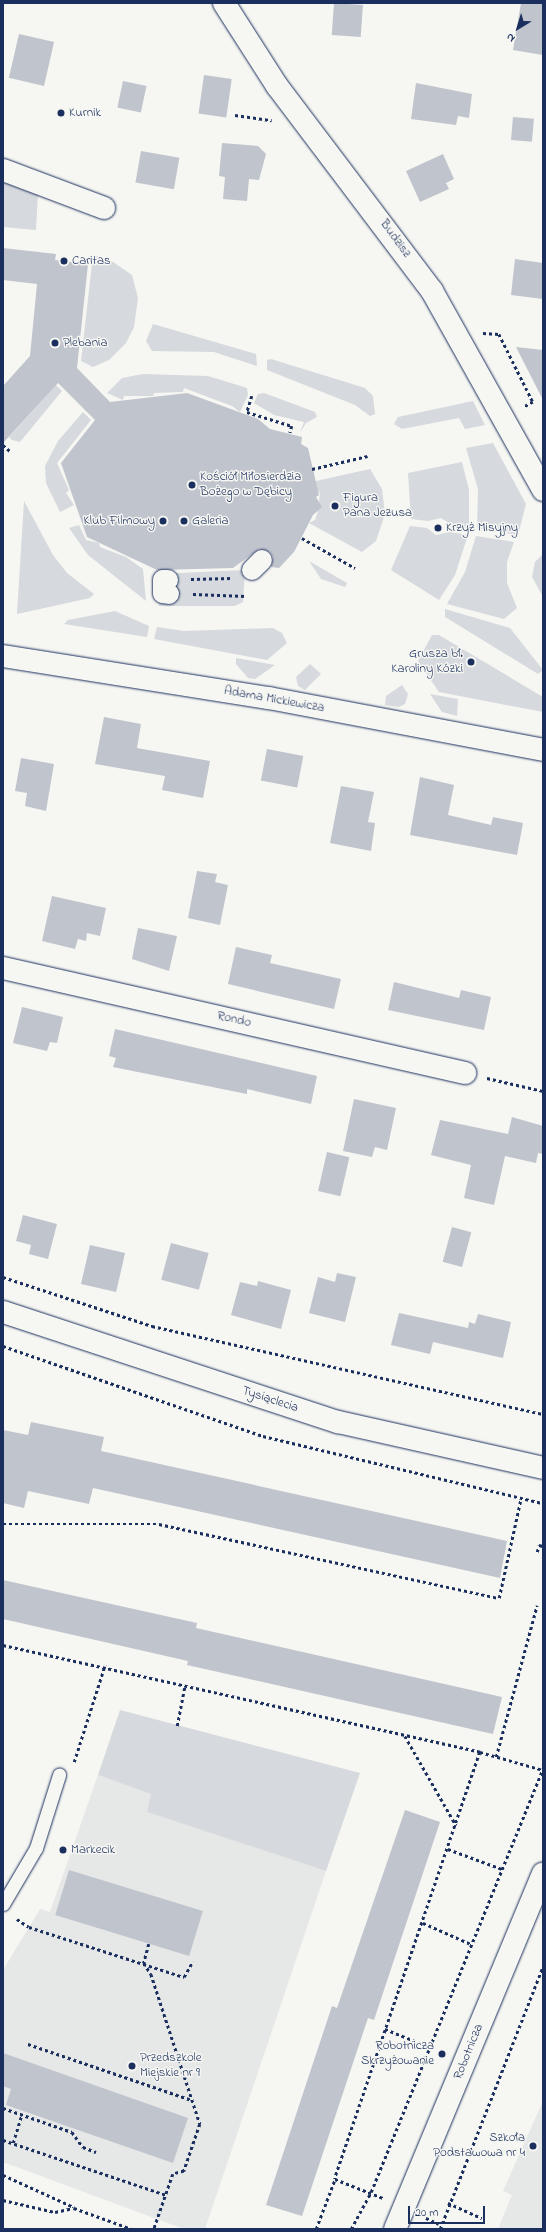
<!DOCTYPE html>
<html>
<head>
<meta charset="utf-8">
<style>
	body { margin:0 }
	#map { position:relative; width:546px; height:2232px; overflow:hidden; background:#f6f6f2; font-family:"Indie Flower",sans-serif }
	div>[style] { position:absolute }
	[style*='--x'] { left:calc(var(--x)*1px); top:calc(var(--y)*1px); width:calc(var(--w)*1px); rotate:calc(var(--a)*1deg) }
	.built>* { inset:0; background:#e6e7e7 }
	.green>* { inset:0; background:#d6d9dd }
	.building>* { inset:0; background:#c0c4cd; transform-origin:0 0 }
	.path>* { height:2.5px; margin-top:-1.25px; transform-origin:0; background:repeating-linear-gradient(90deg,#1b2f5e 0 3px,transparent 0 6px) }
	.roads { filter:drop-shadow(0 0 1px #1b2f5e) drop-shadow(0 0 1px #1b2f5e) }
	.service>* { height:13px; margin:-6.5px; padding:0 6.5px; transform-origin:6.5px; border-radius:6.5px; background:#f6f6f2 }
	.pedestrian>* { height:20px; margin:-10px; padding:0 10px; transform-origin:10px; border-radius:10px; background:#f6f6f2 }
	.minor>* { height:22px; margin:-11px; padding:0 11px; transform-origin:11px; border-radius:11px; background:#f6f6f2 }
	.tertiary>* { height:22px; margin:-11px; padding:0 11px; transform-origin:11px; border-radius:11px; background:#f6f6f2 }
	.dots>* { width:11px; height:11px; translate:-50% -50%; box-sizing:border-box; border:2px solid #f6f6f2; border-radius:50% }
	span { translate:-50% -50%; white-space:nowrap; text-align:center; line-height:1.15; -webkit-text-stroke:3px #f6f6f2; paint-order:stroke }
	.poi-label { font-size:13px; color:#1b2f5e }
	.left { translate:0 -50%; text-align:left }
	.right { translate:-100% -50%; text-align:right }
	.street-label { font-size:13px; color:#1b2f5e }
	.frame { position:absolute; inset:0; border:4px solid #1b2f5e; pointer-events:none }
	.north { position:absolute; left:498px; top:8px; width:40px; height:40px; -webkit-text-stroke:3px #f6f6f2; paint-order:stroke; rotate:218deg; font-size:11px; font-weight:700; line-height:16px; text-align:center; color:#1b2f5e }
	.north::after { content:''; display:block; margin:auto; width:14px; height:18px; background:#1b2f5e; clip-path:polygon(50% 0,100% 100%,50% 72%,0 100%) }
	.scale { position:absolute; left:408px; top:2206px; width:77px; height:18px; box-sizing:border-box; border:2px solid #1b2f5e; border-top:0; padding-left:5px; font-size:12px; line-height:14px; white-space:nowrap; color:#1b2f5e; -webkit-text-stroke:3px #f6f6f2; paint-order:stroke }
</style>
</head>
<body>
<div id="map">
	<div class="built">
		<i style="clip-path:polygon(98px 1775px,152px 1794px,147px 1812px,326px 1871px,205px 2229px,184px 2229px,3px 2162px,3px 1970px,40px 1909px,50px 1912px)"></i>
		<i style="clip-path:polygon(543px 2101px,543px 2229px,498px 2229px,512px 2195px,503px 2191px)"></i>
	</div>
	<div class="green">
		<i style="clip-path:polygon(3px 181px,38px 193px,36px 230px,3px 227px)"></i>
		<i style="clip-path:polygon(93px 255px,113px 262px,132px 275px,138px 298px,134px 327px,126px 343px,109px 360px,93px 367px,81px 361px)"></i>
		<i style="clip-path:polygon(153px 324px,256px 354px,257px 366px,214px 352px,152px 351px,146px 341px)"></i>
		<i style="clip-path:polygon(271px 359px,365px 388px,373px 396px,375px 414px,370px 416px,355px 405px,267px 370px,267px 360px)"></i>
		<i style="clip-path:polygon(143px 374px,208px 376px,247px 388px,248px 395px,240px 412px,232px 406px,184px 388px,183px 392px,154px 393px,153px 396px,124px 396px,123px 400px,107px 393px,122px 378px)"></i>
		<i style="clip-path:polygon(56px 385px,62px 391px,20px 442px,12px 440px,9px 437px)"></i>
		<i style="clip-path:polygon(264px 393px,315px 412px,317px 417px,306px 423px,300px 433px,304px 422px,274px 415px,254px 403px,258px 394px)"></i>
		<i style="clip-path:polygon(473px 401px,485px 425px,465px 429px,459px 418px,402px 429px,394px 424px,398px 417px)"></i>
		<i style="clip-path:polygon(83px 412px,91px 420px,57px 463px,69px 490px,66px 493px,74px 505px,60px 512px,46px 483px,45px 466px,58px 441px)"></i>
		<i style="clip-path:polygon(493px 443px,526px 504px,518px 535px,477px 529px,478px 489px,466px 448px)"></i>
		<i style="clip-path:polygon(462px 462px,469px 490px,469px 528px,452px 525px,441px 518px,428px 521px,411px 519px,408px 473px)"></i>
		<i style="clip-path:polygon(370px 469px,382px 489px,385px 514px,376px 541px,362px 552px,309px 523px,315px 520px,318px 511px,320px 493px,315px 488px,316px 481px)"></i>
		<i style="clip-path:polygon(24px 501px,53px 555px,67px 573px,94px 594px,90px 598px,17px 614px)"></i>
		<i style="clip-path:polygon(79px 525px,86px 540px,99px 543px,100px 547px,126px 557px,143px 569px,146px 601px,88px 555px,69px 528px)"></i>
		<i style="clip-path:polygon(410px 526px,427px 528px,436px 535px,450px 532px,468px 535px,455px 575px,439px 600px,391px 570px)"></i>
		<i style="clip-path:polygon(476px 536px,514px 542px,507px 562px,507px 583px,517px 608px,504px 619px,447px 604px,465px 572px)"></i>
		<i style="clip-path:polygon(543px 554px,543px 595px,542px 595px,532px 577px,535px 562px)"></i>
		<i style="clip-path:polygon(309px 561px,347px 583px,345px 587px,321px 579px)"></i>
		<i style="clip-path:polygon(245px 570px,243px 602px,235px 606px,159px 606px,157px 574px)"></i>
		<i style="clip-path:polygon(445px 609px,510px 628px,543px 670px,538px 674px,445px 617px)"></i>
		<i style="clip-path:polygon(115px 611px,149px 626px,147px 637px,64px 624px,68px 620px)"></i>
		<i style="clip-path:polygon(157px 627px,184px 631px,273px 628px,282px 633px,287px 643px,267px 660px,154px 639px)"></i>
		<i style="clip-path:polygon(432px 635px,439px 635px,543px 697px,543px 712px,439px 692px,418px 661px)"></i>
		<i style="clip-path:polygon(236px 658px,275px 665px,255px 679px,248px 678px,236px 664px)"></i>
		<i style="clip-path:polygon(310px 664px,321px 674px,305px 690px,298px 686px,296px 677px)"></i>
		<i style="clip-path:polygon(402px 685px,408px 694px,405px 704px,399px 707px,385px 705px,386px 696px)"></i>
		<i style="clip-path:polygon(430px 694px,458px 699px,457px 716px,442px 712px)"></i>
		<i style="clip-path:polygon(120px 1710px,360px 1773px,326px 1871px,147px 1812px,151px 1794px,98px 1775px)"></i>
	</div>
	<div class="building">
		<i style="left:334px;top:3px;width:29px;height:32px;rotate:4deg"></i>
		<i style="clip-path:polygon(521px 3px,543px 3px,543px 55px,513px 50px)"></i>
		<i style="left:19px;top:34px;width:36px;height:45px;rotate:13deg"></i>
		<i style="left:204px;top:75px;width:28px;height:39px;rotate:8deg"></i>
		<i style="left:123px;top:81px;width:24px;height:27px;rotate:12deg"></i>
		<i style="clip-path:polygon(416px 83px,472px 94px,469px 118px,458px 116px,456px 125px,411px 119px)"></i>
		<i style="left:513px;top:117px;width:21px;height:23px;rotate:5deg"></i>
		<i style="clip-path:polygon(222px 143px,258px 146px,266px 154px,259px 180px,249px 179px,247px 201px,223px 199px,225px 177px,219px 176px)"></i>
		<i style="left:141px;top:151px;width:39px;height:32px;rotate:10deg"></i>
		<i style="clip-path:polygon(443px 154px,454px 179px,446px 183px,449px 189px,420px 202px,406px 171px)"></i>
		<i style="clip-path:polygon(3px 248px,56px 254px,55px 260px,88px 264px,77px 368px,110px 402px,187px 393px,258px 419px,270px 429px,302px 437px,301px 444px,308px 448px,319px 495px,316px 497px,322px 507px,313px 515px,294px 552px,279px 568px,271px 567px,273px 557px,270px 552px,259px 549px,233px 568px,157px 570px,87px 537px,61px 463px,95px 420px,58px 383px,3px 443px,3px 386px,30px 356px,37px 284px,3px 280px)"></i>
		<i style="clip-path:polygon(515px 259px,543px 263px,543px 299px,511px 295px)"></i>
		<i style="clip-path:polygon(516px 347px,543px 350px,543px 400px)"></i>
		<i style="clip-path:polygon(104px 717px,141px 724px,137px 748px,210px 761px,203px 798px,162px 790px,165px 776px,95px 764px)"></i>
		<i style="left:267px;top:749px;width:37px;height:32px;rotate:11deg"></i>
		<i style="clip-path:polygon(21px 758px,54px 764px,46px 811px,25px 806px,27px 793px,15px 791px)"></i>
		<i style="clip-path:polygon(420px 777px,454px 785px,448px 815px,491px 825px,493px 817px,523px 823px,517px 855px,410px 835px)"></i>
		<i style="clip-path:polygon(341px 786px,374px 792px,368px 822px,375px 823px,371px 851px,330px 843px)"></i>
		<i style="clip-path:polygon(197px 871px,217px 874px,215px 882px,228px 885px,220px 925px,188px 918px)"></i>
		<i style="clip-path:polygon(52px 896px,106px 908px,100px 936px,87px 933px,86px 941px,78px 939px,75px 949px,42px 941px)"></i>
		<i style="clip-path:polygon(138px 928px,177px 936px,169px 971px,132px 959px)"></i>
		<i style="clip-path:polygon(236px 947px,272px 955px,270px 963px,341px 979px,334px 1009px,228px 984px)"></i>
		<i style="clip-path:polygon(394px 982px,459px 998px,461px 990px,491px 997px,484px 1030px,388px 1010px)"></i>
		<i style="clip-path:polygon(22px 1007px,63px 1017px,57px 1043px,50px 1042px,47px 1051px,13px 1043px)"></i>
		<i style="clip-path:polygon(115px 1029px,317px 1076px,311px 1104px,247px 1089px,247px 1094px,113px 1067px,116px 1058px,109px 1056px)"></i>
		<i style="clip-path:polygon(354px 1099px,396px 1108px,387px 1150px,375px 1147px,372px 1157px,343px 1151px)"></i>
		<i style="clip-path:polygon(512px 1117px,543px 1126px,543px 1154px,538px 1153px,536px 1163px,505px 1156px,494px 1205px,464px 1198px,471px 1165px,431px 1155px,440px 1120px,508px 1134px)"></i>
		<i style="left:327px;top:1152px;width:23px;height:40px;rotate:13deg"></i>
		<i style="clip-path:polygon(23px 1215px,57px 1224px,48px 1259px,29px 1254px,31px 1245px,16px 1241px)"></i>
		<i style="left:452px;top:1227px;width:20px;height:36px;rotate:15deg"></i>
		<i style="left:171px;top:1243px;width:39px;height:38px;rotate:15deg"></i>
		<i style="left:90px;top:1245px;width:36px;height:40px;rotate:13deg"></i>
		<i style="clip-path:polygon(337px 1273px,356px 1277px,345px 1322px,309px 1313px,318px 1277px,335px 1282px)"></i>
		<i style="clip-path:polygon(258px 1281px,291px 1290px,281px 1329px,231px 1315px,240px 1282px,257px 1286px)"></i>
		<i style="clip-path:polygon(399px 1313px,468px 1328px,469px 1322px,475px 1324px,478px 1314px,511px 1322px,503px 1358px,433px 1342px,430px 1354px,391px 1345px)"></i>
		<i style="clip-path:polygon(31px 1422px,104px 1437px,101px 1451px,507px 1541px,500px 1578px,93px 1488px,89px 1504px,28px 1491px,24px 1508px,3px 1503px,3px 1430px,28px 1435px)"></i>
		<i style="clip-path:polygon(3px 1580px,197px 1623px,196px 1628px,502px 1697px,493px 1734px,187px 1665px,188px 1661px,3px 1619px)"></i>
		<i style="clip-path:polygon(405px 1810px,440px 1822px,374px 2020px,368px 2018px,302px 2216px,266px 2205px,332px 2006px,337px 2008px)"></i>
		<i style="left:69px;top:1870px;width:140px;height:47px;rotate:17deg"></i>
		<i style="clip-path:polygon(3px 2053px,188px 2118px,173px 2163px,6px 2105px,11px 2089px,3px 2086px)"></i>
	</div>
	<div class="path">
		<i style="--x:235;--y:115;--w:37;--a:8"></i>
		<i style="--x:483;--y:333;--w:16;--a:4"></i>
		<i style="--x:499;--y:334;--w:76;--a:63.4"></i>
		<i style="--x:533;--y:402;--w:10;--a:151"></i>
		<i style="--x:252;--y:396;--w:17;--a:107"></i>
		<i style="--x:247;--y:412;--w:47;--a:17.3"></i>
		<i style="--x:292;--y:426;--w:7;--a:106"></i>
		<i style="--x:3;--y:445;--w:11;--a:41"></i>
		<i style="--x:312;--y:469;--w:57;--a:-13.1"></i>
		<i style="--x:302;--y:538;--w:61;--a:29.5"></i>
		<i style="--x:191;--y:579;--w:41;--a:-1.4"></i>
		<i style="--x:193;--y:594;--w:53;--a:2.2"></i>
		<i style="--x:487;--y:1078;--w:57;--a:13.1"></i>
		<i style="--x:3;--y:1277;--w:157;--a:18.2"></i>
		<i style="--x:152;--y:1326;--w:401;--a:12.7"></i>
		<i style="--x:3;--y:1346;--w:275;--a:19.1"></i>
		<i style="--x:263;--y:1436;--w:288;--a:13.5"></i>
		<i style="--x:3;--y:1524;--w:156;--a:0"></i>
		<i style="--x:159;--y:1524;--w:348;--a:12.3"></i>
		<i style="--x:499;--y:1598;--w:102;--a:-77.6"></i>
		<i style="--x:537;--y:1552;--w:7;--a:-74"></i>
		<i style="--x:539;--y:1545;--w:4;--a:14"></i>
		<i style="--x:3;--y:1645;--w:489;--a:12.6"></i>
		<i style="--x:480;--y:1752;--w:451;--a:108.8"></i>
		<i style="--x:177;--y:1726;--w:42;--a:-79"></i>
		<i style="--x:405;--y:1736;--w:103;--a:60.2"></i>
		<i style="--x:480;--y:1752;--w:66;--a:15.9"></i>
		<i style="--x:496;--y:1757;--w:157;--a:-74.9"></i>
		<i style="--x:74;--y:1762;--w:102;--a:-72.3"></i>
		<i style="--x:448;--y:1849;--w:58;--a:20.3"></i>
		<i style="--x:17;--y:1919;--w:14;--a:34"></i>
		<i style="--x:29;--y:1927;--w:163;--a:17.9"></i>
		<i style="--x:184;--y:1977;--w:18;--a:-61"></i>
		<i style="--x:423;--y:1923;--w:52;--a:23.6"></i>
		<i style="--x:149;--y:1944;--w:20;--a:105"></i>
		<i style="--x:144;--y:1963;--w:13;--a:58"></i>
		<i style="--x:151;--y:1974;--w:158;--a:71.9"></i>
		<i style="--x:200;--y:2124;--w:50;--a:108.8"></i>
		<i style="--x:184;--y:2171;--w:11;--a:165"></i>
		<i style="--x:173;--y:2174;--w:58;--a:109.1"></i>
		<i style="--x:385;--y:2029;--w:48;--a:21.8"></i>
		<i style="--x:28;--y:2044;--w:173;--a:18.9"></i>
		<i style="--x:3;--y:2108;--w:73;--a:19.2"></i>
		<i style="--x:72;--y:2132;--w:19;--a:54"></i>
		<i style="--x:83;--y:2147;--w:14;--a:21"></i>
		<i style="--x:3;--y:2140;--w:172;--a:18.6"></i>
		<i style="--x:13;--y:2143;--w:30;--a:-73"></i>
		<i style="--x:3;--y:2175;--w:78;--a:24.3"></i>
		<i style="--x:3;--y:2200;--w:53;--a:13"></i>
		<i style="--x:55;--y:2212;--w:19;--a:-12"></i>
		<i style="--x:74;--y:2208;--w:62;--a:19.9"></i>
		<i style="--x:448;--y:2203;--w:37;--a:24"></i>
		<i style="--x:426;--y:2218;--w:14;--a:25"></i>
		<i style="--x:316;--y:2229;--w:53;--a:-69.2"></i>
		<i style="--x:335;--y:2179;--w:52;--a:21.6"></i>
		<i style="--x:351;--y:2229;--w:42;--a:-61.6"></i>
		<i style="--x:371;--y:2192;--w:457;--a:-67.9"></i>
		<i style="--x:440;--y:2229;--w:282;--a:-68.6"></i>
	</div>
	<div class="roads">
		<div class="service">
			<i style="--x:3;--y:1904;--w:65;--a:-59.5"></i>
			<i style="--x:36;--y:1848;--w:77;--a:-72.5"></i>
		</div>
		<div class="pedestrian">
			<i style="--x:252;--y:570;--w:14;--a:-45"></i>
			<i style="--x:168;--y:580;--w:5;--a:180"></i>
			<i style="--x:163;--y:580;--w:13;--a:90"></i>
			<i style="--x:163;--y:593;--w:6;--a:9"></i>
		</div>
		<div class="minor">
			<i style="--x:224;--y:3;--w:98;--a:57.4"></i>
			<i style="--x:277;--y:86;--w:257;--a:52.9"></i>
			<i style="--x:432;--y:291;--w:228;--a:60.8"></i>
			<i style="--x:3;--y:170;--w:108;--a:20.6"></i>
			<i style="--x:3;--y:656;--w:269;--a:9"></i>
			<i style="--x:269;--y:698;--w:279;--a:10.7"></i>
			<i style="--x:3;--y:968;--w:474;--a:12.8"></i>
		</div>
		<div class="tertiary">
			<i style="--x:3;--y:1312;--w:353;--a:18.2"></i>
			<i style="--x:338;--y:1422;--w:210;--a:12.6"></i>
			<i style="--x:395;--y:2229;--w:385;--a:-67.4"></i>
		</div>
	</div>
	<div class="dots">
		<i style="left:61px;top:113px;background:#1b2f5e"></i>
		<i style="left:64px;top:261px;background:#1b2f5e"></i>
		<i style="left:55px;top:343px;background:#1b2f5e"></i>
		<i style="left:192px;top:485px;background:#1b2f5e"></i>
		<i style="left:335px;top:506px;background:#1b2f5e"></i>
		<i style="left:163px;top:521px;background:#1b2f5e"></i>
		<i style="left:184px;top:521px;background:#1b2f5e"></i>
		<i style="left:438px;top:528px;background:#1b2f5e"></i>
		<i style="left:471px;top:662px;background:#1b2f5e"></i>
		<i style="left:63px;top:1850px;background:#1b2f5e"></i>
		<i style="left:442px;top:2054px;background:#1b2f5e"></i>
		<i style="left:132px;top:2066px;background:#1b2f5e"></i>
		<i style="left:533px;top:2146px;background:#1b2f5e"></i>
	</div>
	<div class="poi-label">
		<span class="left" style="left:69px;top:113px">Kurnik</span>
		<span class="left" style="left:72px;top:261px">Caritas</span>
		<span class="left" style="left:63px;top:343px">Plebania</span>
		<span class="left" style="left:200px;top:485px">Kościół Miłosierdzia<br>Bożego w Dębicy</span>
		<span class="left" style="left:343px;top:506px">Figura<br>Pana Jezusa</span>
		<span class="right" style="left:155px;top:521px">Klub Filmowy</span>
		<span class="left" style="left:192px;top:521px">Galeria</span>
		<span class="left" style="left:446px;top:528px">Krzyż Misyjny</span>
		<span class="right" style="left:463px;top:662px">Grusza bł.<br>Karoliny Kózki</span>
		<span class="left" style="left:71px;top:1850px">Markecik</span>
		<span class="right" style="left:434px;top:2054px">Robotnicza<br>Skrzyżowanie</span>
		<span class="left" style="left:140px;top:2066px">Przedszkole<br>Miejskie nr 9</span>
		<span class="right" style="left:525px;top:2146px">Szkoła<br>Podstawowa nr 4</span>
	</div>
	<div class="street-label">
		<span style="left:395px;top:239px;rotate:54deg">Budzisz</span>
		<span style="left:274px;top:700px;rotate:10deg">Adama Mickiewicza</span>
		<span style="left:234px;top:1020px;rotate:13deg">Rondo</span>
		<span style="left:270px;top:1400px;rotate:18deg">Tysiąclecia</span>
		<span style="left:469px;top:2052px;rotate:-68deg">Robotnicza</span>
	</div>
	<div class="frame"></div>
	<div class="north">N</div>
	<div class="scale">20 m</div>
</div>
</body>
</html>
